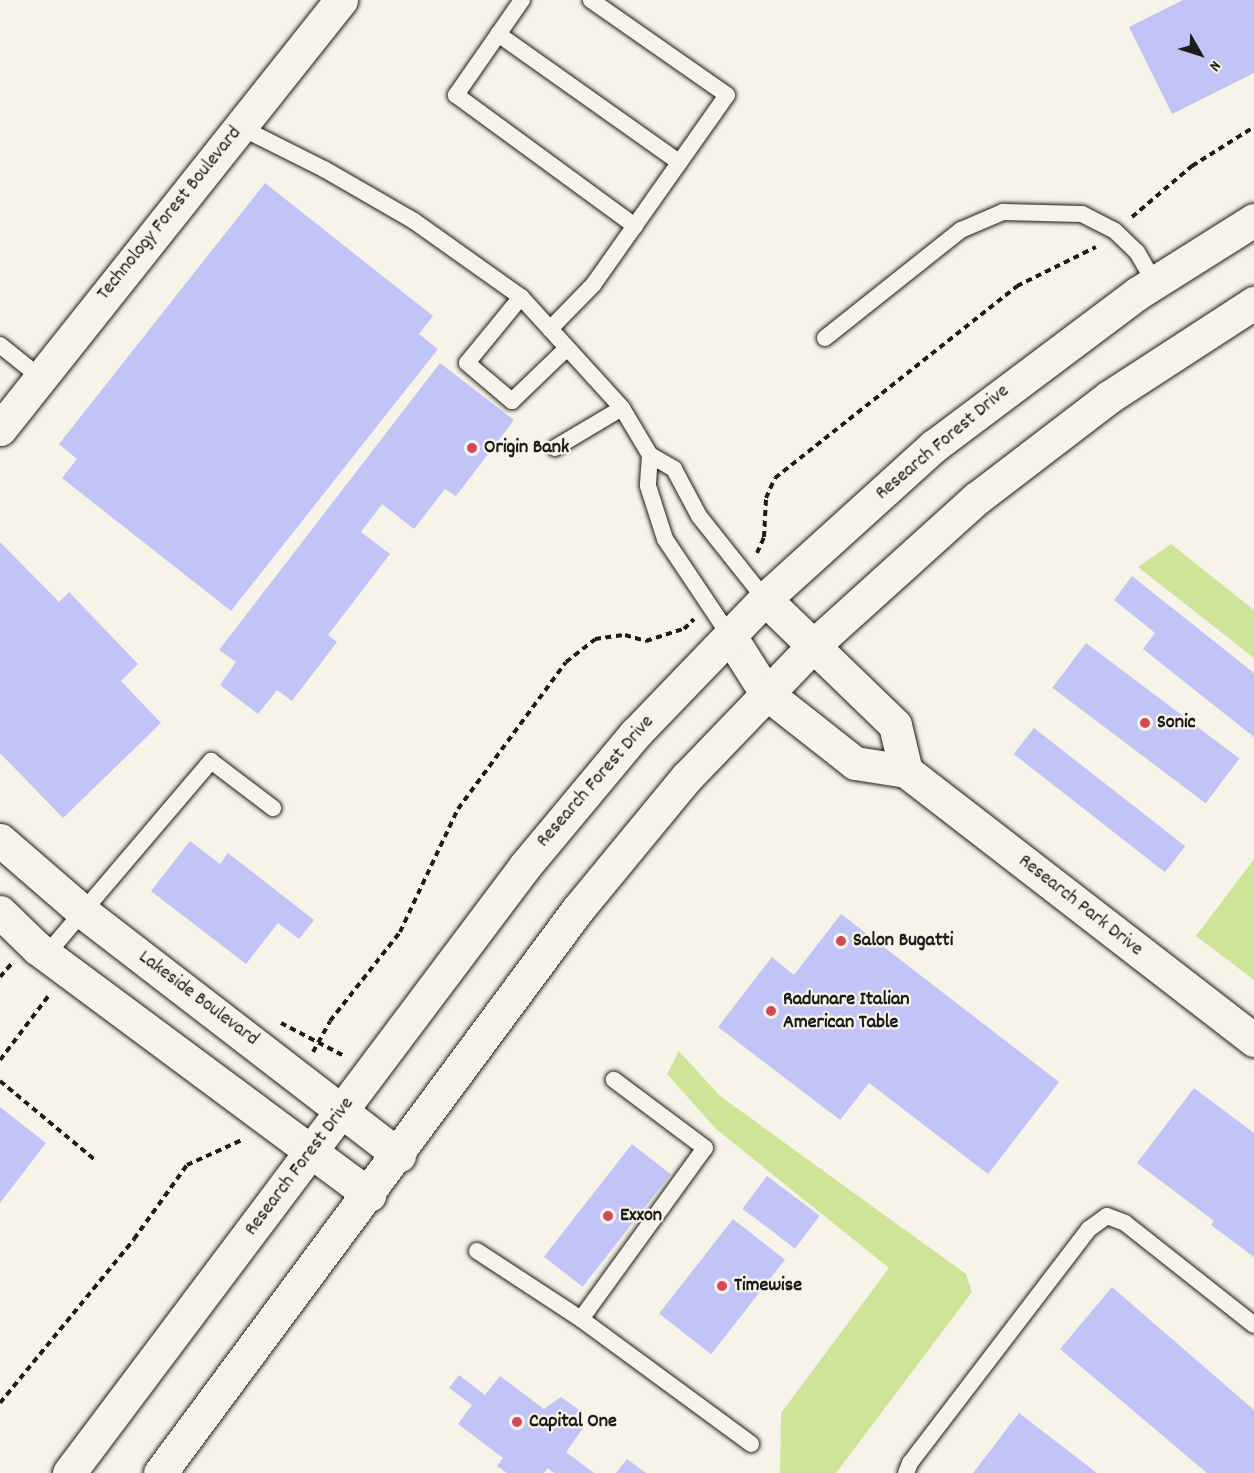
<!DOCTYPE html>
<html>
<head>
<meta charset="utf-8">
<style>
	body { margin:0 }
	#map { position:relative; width:1254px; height:1473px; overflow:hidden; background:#f7f3e8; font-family:Dekko,sans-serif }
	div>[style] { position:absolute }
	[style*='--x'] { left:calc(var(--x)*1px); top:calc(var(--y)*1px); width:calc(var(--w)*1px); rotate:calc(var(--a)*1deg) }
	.green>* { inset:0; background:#cee499 }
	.building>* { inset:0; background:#c1c4f6; transform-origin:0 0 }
	.path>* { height:4px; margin-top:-2px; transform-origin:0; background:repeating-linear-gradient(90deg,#1c1c1c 0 6px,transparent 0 10.5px) }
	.roads { filter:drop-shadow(0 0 2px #1c1c1c) drop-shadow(0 0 2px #1c1c1c) }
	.service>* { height:16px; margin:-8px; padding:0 8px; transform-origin:8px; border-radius:8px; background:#f7f3e8 }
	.minor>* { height:33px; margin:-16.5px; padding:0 16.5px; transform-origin:16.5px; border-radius:16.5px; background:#f7f3e8 }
	.tertiary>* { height:33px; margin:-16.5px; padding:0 16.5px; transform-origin:16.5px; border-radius:16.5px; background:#f7f3e8 }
	.secondary>* { height:33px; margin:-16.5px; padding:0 16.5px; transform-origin:16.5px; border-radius:16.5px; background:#f7f3e8 }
	.dots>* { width:16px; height:16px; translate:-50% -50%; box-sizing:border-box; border:3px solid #f7f3e8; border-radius:50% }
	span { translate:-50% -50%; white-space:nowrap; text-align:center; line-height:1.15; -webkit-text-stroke:4.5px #f7f3e8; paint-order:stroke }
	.street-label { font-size:20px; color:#1c1c1c }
	.poi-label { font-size:20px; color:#1c1c1c; font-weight:700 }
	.left { translate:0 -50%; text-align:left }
	.north { position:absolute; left:1170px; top:24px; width:60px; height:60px; -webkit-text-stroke:4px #f7f3e8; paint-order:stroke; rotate:129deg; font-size:16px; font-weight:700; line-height:24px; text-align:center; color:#1c1c1c }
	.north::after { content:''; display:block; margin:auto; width:21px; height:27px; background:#1c1c1c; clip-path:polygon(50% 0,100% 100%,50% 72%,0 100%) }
</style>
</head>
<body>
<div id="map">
	<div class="green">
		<i style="clip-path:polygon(1171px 544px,1254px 610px,1254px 658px,1138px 567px)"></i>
		<i style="clip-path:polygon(1254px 859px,1254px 980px,1196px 936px)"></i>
		<i style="clip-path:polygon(679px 1051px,720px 1096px,966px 1274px,972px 1292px,836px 1473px,780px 1473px,781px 1413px,889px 1268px,716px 1129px,667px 1074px)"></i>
	</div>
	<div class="building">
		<i style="clip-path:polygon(1183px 0,1254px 0,1254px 73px,1172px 114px,1129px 27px)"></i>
		<i style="clip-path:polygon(265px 183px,433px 316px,419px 334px,438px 349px,231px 611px,62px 478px,77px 459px,59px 444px)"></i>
		<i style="clip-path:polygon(440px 363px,514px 420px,456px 496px,445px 489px,414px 529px,382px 504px,361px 532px,390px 554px,328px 635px,337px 642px,292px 701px,277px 690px,258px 714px,220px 685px,236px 662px,219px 650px)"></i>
		<i style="clip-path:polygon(0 542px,59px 602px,69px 592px,138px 664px,121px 681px,161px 723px,63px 818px,0 753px)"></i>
		<i style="clip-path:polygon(1132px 576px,1254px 673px,1254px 737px,1143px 649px,1155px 633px,1114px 600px)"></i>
		<i style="left:1086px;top:643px;width:192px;height:56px;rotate:37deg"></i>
		<i style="left:1034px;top:728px;width:192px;height:33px;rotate:38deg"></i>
		<i style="clip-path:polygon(190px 841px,220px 864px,228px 853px,314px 920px,299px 939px,278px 923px,246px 964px,151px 891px)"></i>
		<i style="clip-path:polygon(841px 914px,1059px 1082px,988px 1174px,869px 1083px,840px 1120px,718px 1027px,772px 957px,794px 975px)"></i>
		<i style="clip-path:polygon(1194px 1088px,1254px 1133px,1254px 1257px,1211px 1225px,1214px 1221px,1137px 1163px)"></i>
		<i style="clip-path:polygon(0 1107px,46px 1143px,0 1203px)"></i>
		<i style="left:632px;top:1144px;width:49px;height:143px;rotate:38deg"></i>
		<i style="left:767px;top:1176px;width:66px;height:41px;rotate:37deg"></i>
		<i style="left:733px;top:1219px;width:66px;height:120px;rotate:38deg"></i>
		<i style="clip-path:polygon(1112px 1287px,1254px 1410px,1254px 1473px,1207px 1473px,1060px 1349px)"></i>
		<i style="clip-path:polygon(459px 1375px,485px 1395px,500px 1376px,544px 1409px,561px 1397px,579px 1410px,572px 1420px,583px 1428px,566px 1452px,594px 1473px,554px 1473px,548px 1468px,544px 1473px,507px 1473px,497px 1466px,503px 1458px,458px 1424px,472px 1405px,449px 1388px)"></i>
		<i style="clip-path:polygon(1019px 1413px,1097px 1473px,973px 1473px)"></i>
		<i style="clip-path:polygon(627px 1459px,646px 1473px,616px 1473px)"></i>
	</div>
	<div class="path">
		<i style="--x:1132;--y:217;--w:79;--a:-40.4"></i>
		<i style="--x:1192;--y:166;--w:73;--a:-32.2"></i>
		<i style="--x:757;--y:553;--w:17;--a:-66"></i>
		<i style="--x:764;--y:537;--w:39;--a:-87"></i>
		<i style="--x:766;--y:498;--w:22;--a:-66"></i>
		<i style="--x:775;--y:478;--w:309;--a:-38.4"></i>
		<i style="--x:1017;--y:286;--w:88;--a:-26.3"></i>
		<i style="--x:0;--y:977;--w:18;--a:-49"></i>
		<i style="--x:281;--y:1023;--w:71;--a:27.6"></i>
		<i style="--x:313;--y:1052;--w:35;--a:-61"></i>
		<i style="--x:330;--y:1021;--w:113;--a:-51.8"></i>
		<i style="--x:400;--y:932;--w:136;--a:-64.8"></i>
		<i style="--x:458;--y:809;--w:182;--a:-53.7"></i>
		<i style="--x:566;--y:662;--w:37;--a:-38"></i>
		<i style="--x:595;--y:639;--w:30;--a:-8"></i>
		<i style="--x:625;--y:635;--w:22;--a:16"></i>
		<i style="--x:646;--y:641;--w:40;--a:-18"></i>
		<i style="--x:684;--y:629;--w:14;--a:-45"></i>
		<i style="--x:0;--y:1060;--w:83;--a:-52.9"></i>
		<i style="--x:0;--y:1081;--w:122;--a:39.7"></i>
		<i style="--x:0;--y:1403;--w:212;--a:-50.7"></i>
		<i style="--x:134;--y:1239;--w:91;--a:-54.4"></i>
		<i style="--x:187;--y:1165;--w:63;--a:-24.5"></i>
	</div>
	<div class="roads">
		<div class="service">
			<i style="--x:522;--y:0;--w:116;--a:124.8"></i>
			<i style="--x:456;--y:95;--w:222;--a:36.2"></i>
			<i style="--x:498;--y:34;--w:222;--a:35.3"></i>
			<i style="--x:240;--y:127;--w:94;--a:26.6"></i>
			<i style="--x:324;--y:169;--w:104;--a:30"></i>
			<i style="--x:414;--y:221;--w:131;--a:35.4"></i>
			<i style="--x:521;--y:297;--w:150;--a:47.7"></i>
			<i style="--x:622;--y:408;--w:78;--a:149.2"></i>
			<i style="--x:521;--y:297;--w:85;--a:129.3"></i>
			<i style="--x:467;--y:363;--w:59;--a:40.2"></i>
			<i style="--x:512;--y:401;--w:76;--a:-43.9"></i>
			<i style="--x:550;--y:329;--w:62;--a:-45.7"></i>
			<i style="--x:593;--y:285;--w:232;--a:-54.8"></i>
			<i style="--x:727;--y:95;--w:166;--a:-145.1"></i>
			<i style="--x:825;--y:338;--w:174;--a:-38.5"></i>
			<i style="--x:961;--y:230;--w:46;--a:-23.2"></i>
			<i style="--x:1003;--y:212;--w:79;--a:1.5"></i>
			<i style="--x:1082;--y:214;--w:37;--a:27"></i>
			<i style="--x:1115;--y:231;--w:30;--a:44"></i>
			<i style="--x:1137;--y:252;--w:36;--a:60"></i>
			<i style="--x:0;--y:345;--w:51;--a:38.7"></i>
			<i style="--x:622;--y:408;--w:55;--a:59.2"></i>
			<i style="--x:650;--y:455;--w:28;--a:30"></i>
			<i style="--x:674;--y:469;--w:53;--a:62"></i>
			<i style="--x:699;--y:516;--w:106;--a:51.5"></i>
			<i style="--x:650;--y:455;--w:31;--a:94"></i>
			<i style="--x:648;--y:486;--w:56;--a:72.2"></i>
			<i style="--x:665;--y:539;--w:117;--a:56.2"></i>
			<i style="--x:46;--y:955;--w:255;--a:-49.6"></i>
			<i style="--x:211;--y:761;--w:78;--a:37.2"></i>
			<i style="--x:477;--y:1251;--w:124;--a:33.2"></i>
			<i style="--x:581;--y:1319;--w:211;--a:36.3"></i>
			<i style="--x:581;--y:1319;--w:211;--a:-54.1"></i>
			<i style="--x:705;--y:1148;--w:114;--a:-143.2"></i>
			<i style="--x:906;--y:1473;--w:11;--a:-68"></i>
			<i style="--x:910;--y:1463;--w:295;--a:-52.6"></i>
			<i style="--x:1089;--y:1229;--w:22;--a:-36"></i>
			<i style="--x:1107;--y:1216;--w:19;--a:21"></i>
			<i style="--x:1125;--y:1223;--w:164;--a:38.3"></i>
		</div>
		<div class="minor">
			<i style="--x:765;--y:599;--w:181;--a:44.1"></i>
			<i style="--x:895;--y:725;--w:47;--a:76.6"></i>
			<i style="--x:730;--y:636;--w:67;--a:57.7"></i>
			<i style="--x:766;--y:693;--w:113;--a:38.2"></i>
			<i style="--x:855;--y:763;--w:52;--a:8.9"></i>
			<i style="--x:906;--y:771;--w:440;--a:37.7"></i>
		</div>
		<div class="tertiary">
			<i style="--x:0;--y:429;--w:548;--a:-51.52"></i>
			<i style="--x:0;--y:840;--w:110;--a:40.9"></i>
			<i style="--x:83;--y:912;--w:399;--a:37.6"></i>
			<i style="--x:0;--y:912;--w:52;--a:44.2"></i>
			<i style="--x:37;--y:948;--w:414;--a:36.6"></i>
		</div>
		<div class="secondary">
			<i style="--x:69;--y:1473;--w:759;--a:-53.08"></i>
			<i style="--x:525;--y:866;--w:172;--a:-50.2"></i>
			<i style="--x:635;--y:734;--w:187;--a:-46.1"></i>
			<i style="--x:765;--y:599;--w:228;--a:-42.2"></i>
			<i style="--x:934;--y:446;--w:255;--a:-36.9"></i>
			<i style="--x:1138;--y:293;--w:137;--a:-32.2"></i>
			<i style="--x:160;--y:1473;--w:702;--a:-53.46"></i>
			<i style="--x:578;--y:909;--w:171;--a:-50.5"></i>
			<i style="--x:687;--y:777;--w:180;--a:-46.1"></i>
			<i style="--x:812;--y:647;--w:222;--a:-42.1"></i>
			<i style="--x:977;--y:498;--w:166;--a:-37.4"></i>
			<i style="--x:1109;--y:397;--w:173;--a:-33"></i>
		</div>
	</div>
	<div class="dots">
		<i style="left:472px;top:448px;background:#d1495b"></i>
		<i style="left:1145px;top:723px;background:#d1495b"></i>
		<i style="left:841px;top:941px;background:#d1495b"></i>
		<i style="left:771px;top:1011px;background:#d1495b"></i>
		<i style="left:608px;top:1216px;background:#d1495b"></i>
		<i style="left:722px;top:1286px;background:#d1495b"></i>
		<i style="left:517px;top:1422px;background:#d1495b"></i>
	</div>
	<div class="street-label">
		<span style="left:170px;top:214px;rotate:-51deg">Technology Forest Boulevard</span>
		<span style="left:943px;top:443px;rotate:-40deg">Research Forest Drive</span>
		<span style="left:596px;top:782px;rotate:-49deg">Research Forest Drive</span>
		<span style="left:1080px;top:906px;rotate:38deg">Research Park Drive</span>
		<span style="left:198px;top:999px;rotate:37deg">Lakeside Boulevard</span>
		<span style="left:300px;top:1167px;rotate:-53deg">Research Forest Drive</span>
	</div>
	<div class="poi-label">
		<span class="left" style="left:484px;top:448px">Origin Bank</span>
		<span class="left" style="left:1157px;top:723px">Sonic</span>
		<span class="left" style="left:853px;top:941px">Salon Bugatti</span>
		<span class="left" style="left:783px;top:1012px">Radunare Italian<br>American Table</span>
		<span class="left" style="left:620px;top:1216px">Exxon</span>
		<span class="left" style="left:734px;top:1286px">Timewise</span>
		<span class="left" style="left:529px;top:1422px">Capital One</span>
	</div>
	<div class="north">N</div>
</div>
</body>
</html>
